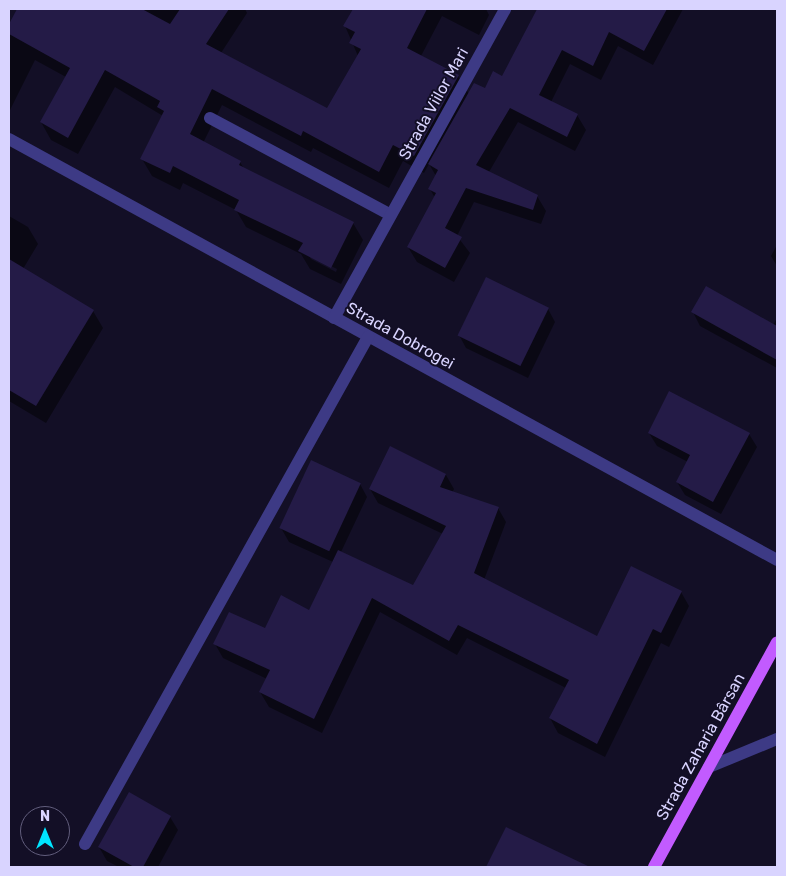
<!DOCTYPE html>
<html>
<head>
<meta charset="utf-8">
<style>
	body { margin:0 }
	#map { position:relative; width:786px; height:876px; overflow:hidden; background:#130f26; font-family:Rubik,sans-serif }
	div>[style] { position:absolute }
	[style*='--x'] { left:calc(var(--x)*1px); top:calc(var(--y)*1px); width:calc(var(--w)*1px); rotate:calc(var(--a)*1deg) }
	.shadow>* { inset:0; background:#0007 }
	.building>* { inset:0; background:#241b47; transform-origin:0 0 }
	.minor>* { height:12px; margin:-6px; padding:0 6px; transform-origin:6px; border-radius:6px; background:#3d3a85 }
	.major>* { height:12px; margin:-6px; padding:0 6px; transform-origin:6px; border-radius:6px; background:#c25bff }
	span { translate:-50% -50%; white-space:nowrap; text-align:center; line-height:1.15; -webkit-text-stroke:4px #130f26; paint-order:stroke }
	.street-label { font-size:16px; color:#d9d4ff }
	.frame { position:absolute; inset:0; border:10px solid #d9d4ff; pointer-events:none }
	.north { position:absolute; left:20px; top:806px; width:50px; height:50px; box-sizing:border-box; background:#130f26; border:1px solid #625e7d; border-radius:50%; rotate:0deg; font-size:14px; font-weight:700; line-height:20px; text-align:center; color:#d9d4ff }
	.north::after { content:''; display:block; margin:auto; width:18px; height:22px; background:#00e5ff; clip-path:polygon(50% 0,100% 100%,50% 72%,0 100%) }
</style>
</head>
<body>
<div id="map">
	<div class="shadow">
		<i style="clip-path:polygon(evenodd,19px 9px,245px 9px,247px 13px,221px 53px,327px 110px,358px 56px,345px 26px,355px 9px,368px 9px,391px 22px,398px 9px,486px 9px,489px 15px,479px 35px,442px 16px,421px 56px,458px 76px,469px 94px,485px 90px,503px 78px,537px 9px,683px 9px,653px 65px,618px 46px,601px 80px,570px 64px,551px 102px,577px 115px,586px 130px,575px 151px,518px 122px,489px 172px,537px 196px,546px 211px,541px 224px,474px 202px,457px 236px,470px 253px,454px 282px,417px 262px,408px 247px,435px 198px,430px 189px,436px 176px,429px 164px,424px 173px,403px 161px,389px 188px,313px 148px,311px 152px,222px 105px,203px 143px,240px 162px,244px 169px,353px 223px,363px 240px,341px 284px,310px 269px,301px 254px,246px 227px,236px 210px,183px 183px,180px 190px,152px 176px,142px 159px,163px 116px,115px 87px,78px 154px,51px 140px,41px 122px,66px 77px,35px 60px,9px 112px,9px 26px,19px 9px,309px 255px,337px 269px,336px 272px,311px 259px,309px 255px)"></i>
		<i style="clip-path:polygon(9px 216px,28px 227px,38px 244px,23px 269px,93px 311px,103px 328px,46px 423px,9px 401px)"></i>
		<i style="clip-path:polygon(777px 245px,777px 266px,771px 256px)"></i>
		<i style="clip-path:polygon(548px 309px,555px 322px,528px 378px,466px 348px,459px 335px)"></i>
		<i style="clip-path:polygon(693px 312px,773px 325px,777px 318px,777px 368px,700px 326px)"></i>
		<i style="clip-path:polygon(649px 433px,749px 434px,757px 447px,721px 514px,685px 495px,677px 482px,688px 462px,657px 446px)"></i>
		<i style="clip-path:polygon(446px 475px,454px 489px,452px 493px,498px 508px,506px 522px,484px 580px,597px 638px,681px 592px,689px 606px,669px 647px,661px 643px,605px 757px,558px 733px,550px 718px,566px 688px,467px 638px,457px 655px,380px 612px,322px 733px,269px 707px,260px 692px,267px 679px,223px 658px,215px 644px,265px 630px,309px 611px,333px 562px,289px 542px,281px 528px,360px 484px,367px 497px,341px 552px,413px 587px,443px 534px,378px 503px,370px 489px)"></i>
		<i style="clip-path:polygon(170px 817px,178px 830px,158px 867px,119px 867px,107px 861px,99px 847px)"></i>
		<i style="clip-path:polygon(506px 829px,566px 857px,572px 867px,488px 867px)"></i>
	</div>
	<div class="building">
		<i style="clip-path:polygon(17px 9px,142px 9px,170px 24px,180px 9px,229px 9px,206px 44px,327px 108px,361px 49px,349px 43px,355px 32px,343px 26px,353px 9px,427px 9px,407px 48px,459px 75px,414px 156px,393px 145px,379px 172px,303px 131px,301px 136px,212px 89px,190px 134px,241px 161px,239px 165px,354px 222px,331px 268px,298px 251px,303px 243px,234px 210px,239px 200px,173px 166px,170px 173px,140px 159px,164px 111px,157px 107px,160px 101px,105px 70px,68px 138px,40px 122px,70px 68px,9px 34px,9px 24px)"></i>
		<i style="clip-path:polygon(537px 9px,667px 9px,644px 51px,609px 32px,593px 66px,562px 50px,539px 95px,578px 114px,567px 137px,510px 108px,476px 165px,538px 195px,533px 210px,466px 188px,445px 228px,462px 237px,445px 268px,407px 247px,436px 193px,428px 189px,438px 170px,428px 164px,474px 83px,485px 88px,493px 71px,502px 76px)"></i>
		<i style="clip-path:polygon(9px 259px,94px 310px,36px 406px,9px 390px)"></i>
		<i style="left:486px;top:277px;width:70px;height:65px;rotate:26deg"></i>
		<i style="clip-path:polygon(706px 286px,777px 326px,777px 360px,691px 312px)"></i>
		<i style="clip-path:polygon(669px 391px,750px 433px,713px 502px,676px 482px,690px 455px,648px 433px)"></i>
		<i style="clip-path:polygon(390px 446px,446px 474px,440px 487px,499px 507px,474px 573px,597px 636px,631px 566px,682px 591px,661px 633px,653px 629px,597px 744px,549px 718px,569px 680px,458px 625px,449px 641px,372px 598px,314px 719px,259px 692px,270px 670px,213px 644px,229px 612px,265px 628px,281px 595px,309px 610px,338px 550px,413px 585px,446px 526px,369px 489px)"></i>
		<i style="left:311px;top:460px;width:55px;height:75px;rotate:25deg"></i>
		<i style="clip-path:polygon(129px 792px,171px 816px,143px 867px,134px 867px,98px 847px)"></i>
		<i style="clip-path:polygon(506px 827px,590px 867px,486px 867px)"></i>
	</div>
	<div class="minor">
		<i style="--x:210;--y:118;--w:205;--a:28.2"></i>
		<i style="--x:9;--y:139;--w:876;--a:28.73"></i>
		<i style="--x:334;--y:318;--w:353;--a:-61"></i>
		<i style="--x:709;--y:767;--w:74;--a:-22.4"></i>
		<i style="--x:85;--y:844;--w:581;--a:-60.83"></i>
	</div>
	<div class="major">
		<i style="--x:654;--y:867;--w:256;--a:-61.3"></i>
	</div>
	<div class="street-label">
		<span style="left:434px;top:104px;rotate:-61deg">Strada Viilor Mari</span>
		<span style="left:400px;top:336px;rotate:29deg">Strada Dobrogei</span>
		<span style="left:701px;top:747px;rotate:-61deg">Strada Zaharia Bârsan</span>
	</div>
	<div class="frame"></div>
	<div class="north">N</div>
</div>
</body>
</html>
